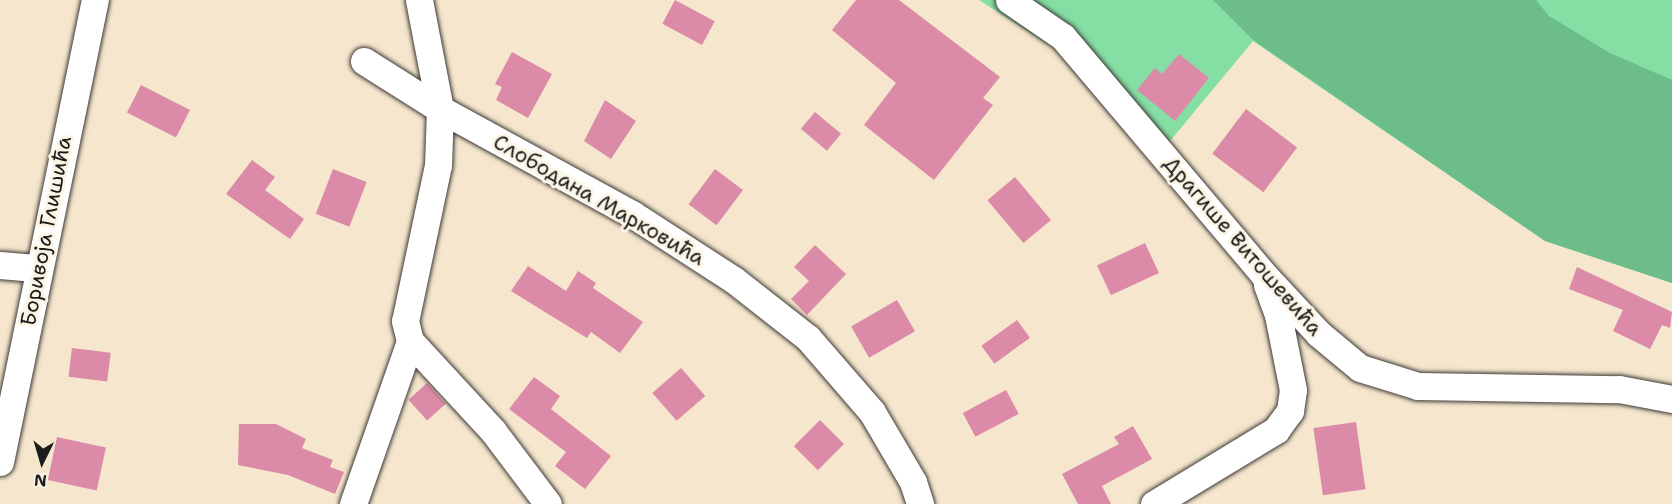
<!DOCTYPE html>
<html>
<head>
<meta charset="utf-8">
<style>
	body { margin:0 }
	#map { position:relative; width:1672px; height:504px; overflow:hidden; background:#f6e6cd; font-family:"Shantell Sans",sans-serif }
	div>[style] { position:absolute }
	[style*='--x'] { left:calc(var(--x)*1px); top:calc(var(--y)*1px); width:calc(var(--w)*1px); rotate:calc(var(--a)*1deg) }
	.green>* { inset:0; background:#85dea3 }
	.forest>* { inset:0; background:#6cbd89 }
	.building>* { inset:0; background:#db8ba7; transform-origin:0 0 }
	.roads { filter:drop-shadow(0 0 2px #3d3a37) drop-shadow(0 0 2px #3d3a37) }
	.minor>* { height:27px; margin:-13.5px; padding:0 13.5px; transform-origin:13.5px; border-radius:13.5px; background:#fff }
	span { translate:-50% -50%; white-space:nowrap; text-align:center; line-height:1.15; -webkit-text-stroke:6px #fcf5e5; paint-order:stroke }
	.street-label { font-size:21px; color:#1c1c1c }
	.north { position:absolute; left:12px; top:432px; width:60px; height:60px; -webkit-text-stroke:4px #fcf5e5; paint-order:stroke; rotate:185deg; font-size:16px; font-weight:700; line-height:24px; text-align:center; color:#1c1c1c }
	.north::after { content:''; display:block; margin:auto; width:21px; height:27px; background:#1c1c1c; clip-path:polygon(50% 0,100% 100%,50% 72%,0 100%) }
</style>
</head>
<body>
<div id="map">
	<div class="green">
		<i style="clip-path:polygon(979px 0,1672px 0,1672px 283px,1545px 241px,1253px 41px,1156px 158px,1066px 56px)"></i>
	</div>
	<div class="forest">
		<i style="clip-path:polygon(1213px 0,1536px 0,1549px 16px,1610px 53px,1672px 80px,1672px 283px,1545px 241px,1253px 40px)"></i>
	</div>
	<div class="building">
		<i style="left:675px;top:0;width:45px;height:27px;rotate:28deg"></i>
		<i style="clip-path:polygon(856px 0,899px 0,1000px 77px,983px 98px,993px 105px,934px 180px,864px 125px,896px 83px,832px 30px)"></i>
		<i style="clip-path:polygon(512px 52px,552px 74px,528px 118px,496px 100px,502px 87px,495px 84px)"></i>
		<i style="clip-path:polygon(1179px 54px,1209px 78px,1175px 121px,1137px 90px,1155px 68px,1162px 74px)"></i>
		<i style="left:141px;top:85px;width:55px;height:31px;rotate:27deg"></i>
		<i style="clip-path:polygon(605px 100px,636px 121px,611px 159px,584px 141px)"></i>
		<i style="left:1246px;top:109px;width:64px;height:56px;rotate:37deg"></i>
		<i style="left:815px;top:112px;width:34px;height:22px;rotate:40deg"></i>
		<i style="clip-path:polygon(252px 160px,275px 177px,265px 190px,304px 219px,290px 239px,226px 194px)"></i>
		<i style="left:333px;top:169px;width:36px;height:48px;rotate:21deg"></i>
		<i style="left:715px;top:169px;width:35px;height:44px;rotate:37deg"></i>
		<i style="left:1015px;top:177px;width:56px;height:36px;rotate:50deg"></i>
		<i style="left:1145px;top:243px;width:33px;height:53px;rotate:65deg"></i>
		<i style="clip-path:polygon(815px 245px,846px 274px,807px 315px,791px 299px,809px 281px,794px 267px)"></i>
		<i style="clip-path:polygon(528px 266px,566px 291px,578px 271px,596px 283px,593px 288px,643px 322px,620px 353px,591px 332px,587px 338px,511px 291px)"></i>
		<i style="clip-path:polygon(1577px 267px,1672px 312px,1670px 328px,1662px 325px,1650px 349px,1613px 331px,1623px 310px,1569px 289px)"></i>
		<i style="left:897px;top:300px;width:36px;height:53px;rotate:60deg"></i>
		<i style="left:1017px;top:320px;width:22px;height:44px;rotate:54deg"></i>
		<i style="left:72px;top:348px;width:39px;height:29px;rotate:7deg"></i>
		<i style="left:681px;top:368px;width:37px;height:38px;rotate:49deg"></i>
		<i style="clip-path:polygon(534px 377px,560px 396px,551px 409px,611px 456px,585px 489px,555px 466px,566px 452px,509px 409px)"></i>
		<i style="left:427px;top:383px;width:28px;height:25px;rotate:48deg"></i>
		<i style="left:1006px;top:390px;width:27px;height:49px;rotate:62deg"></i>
		<i style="left:820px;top:420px;width:34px;height:37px;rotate:45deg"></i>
		<i style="left:1356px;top:422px;width:68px;height:43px;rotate:82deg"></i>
		<i style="clip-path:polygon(239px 424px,276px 424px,306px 439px,302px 448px,333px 460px,330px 467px,344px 472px,335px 494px,288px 475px,238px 465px)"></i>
		<i style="clip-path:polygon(1133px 426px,1152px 459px,1102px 486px,1111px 504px,1078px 504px,1062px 474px,1119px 444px,1114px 437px)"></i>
		<i style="left:57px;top:437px;width:50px;height:44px;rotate:12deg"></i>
	</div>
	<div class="roads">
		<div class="minor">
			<i style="--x:419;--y:0;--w:111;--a:79.1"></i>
			<i style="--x:440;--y:109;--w:56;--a:92"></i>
			<i style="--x:438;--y:165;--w:159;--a:101.9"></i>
			<i style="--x:405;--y:321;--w:21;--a:76"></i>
			<i style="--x:410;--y:341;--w:122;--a:47.3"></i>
			<i style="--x:493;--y:431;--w:91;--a:53"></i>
			<i style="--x:1009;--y:0;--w:65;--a:34.4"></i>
			<i style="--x:1063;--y:37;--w:312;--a:49.8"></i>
			<i style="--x:1264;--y:275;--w:81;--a:47"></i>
			<i style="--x:1319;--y:334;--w:53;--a:39.7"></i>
			<i style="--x:1360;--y:368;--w:61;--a:17.2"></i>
			<i style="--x:1418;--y:386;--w:201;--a:0.9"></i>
			<i style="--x:1619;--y:389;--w:54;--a:10.7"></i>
			<i style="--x:364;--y:61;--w:90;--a:32.3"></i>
			<i style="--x:440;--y:109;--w:219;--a:28.7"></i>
			<i style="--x:632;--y:214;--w:121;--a:32.9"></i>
			<i style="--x:734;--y:280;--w:94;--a:38.1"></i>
			<i style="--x:808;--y:338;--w:98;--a:49.1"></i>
			<i style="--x:872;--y:412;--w:81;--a:59.6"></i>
			<i style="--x:913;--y:482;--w:23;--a:72"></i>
			<i style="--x:0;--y:265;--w:38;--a:5"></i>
			<i style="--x:0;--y:462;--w:472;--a:-78.4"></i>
			<i style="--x:353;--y:504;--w:173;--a:-70.7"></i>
			<i style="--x:1154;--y:504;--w:143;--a:-31.2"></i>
			<i style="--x:1276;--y:430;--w:24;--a:-54"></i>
			<i style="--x:1290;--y:411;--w:21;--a:-82"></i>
			<i style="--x:1293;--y:390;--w:76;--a:-101.3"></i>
			<i style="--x:1278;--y:315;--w:32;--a:-110"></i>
		</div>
	</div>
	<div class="street-label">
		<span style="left:599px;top:200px;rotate:30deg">Слободана Марковића</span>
		<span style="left:46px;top:231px;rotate:-79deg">Боривоја Глишића</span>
		<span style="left:1243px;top:246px;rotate:49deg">Драгише Витошевића</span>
	</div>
	<div class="north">N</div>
</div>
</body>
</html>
